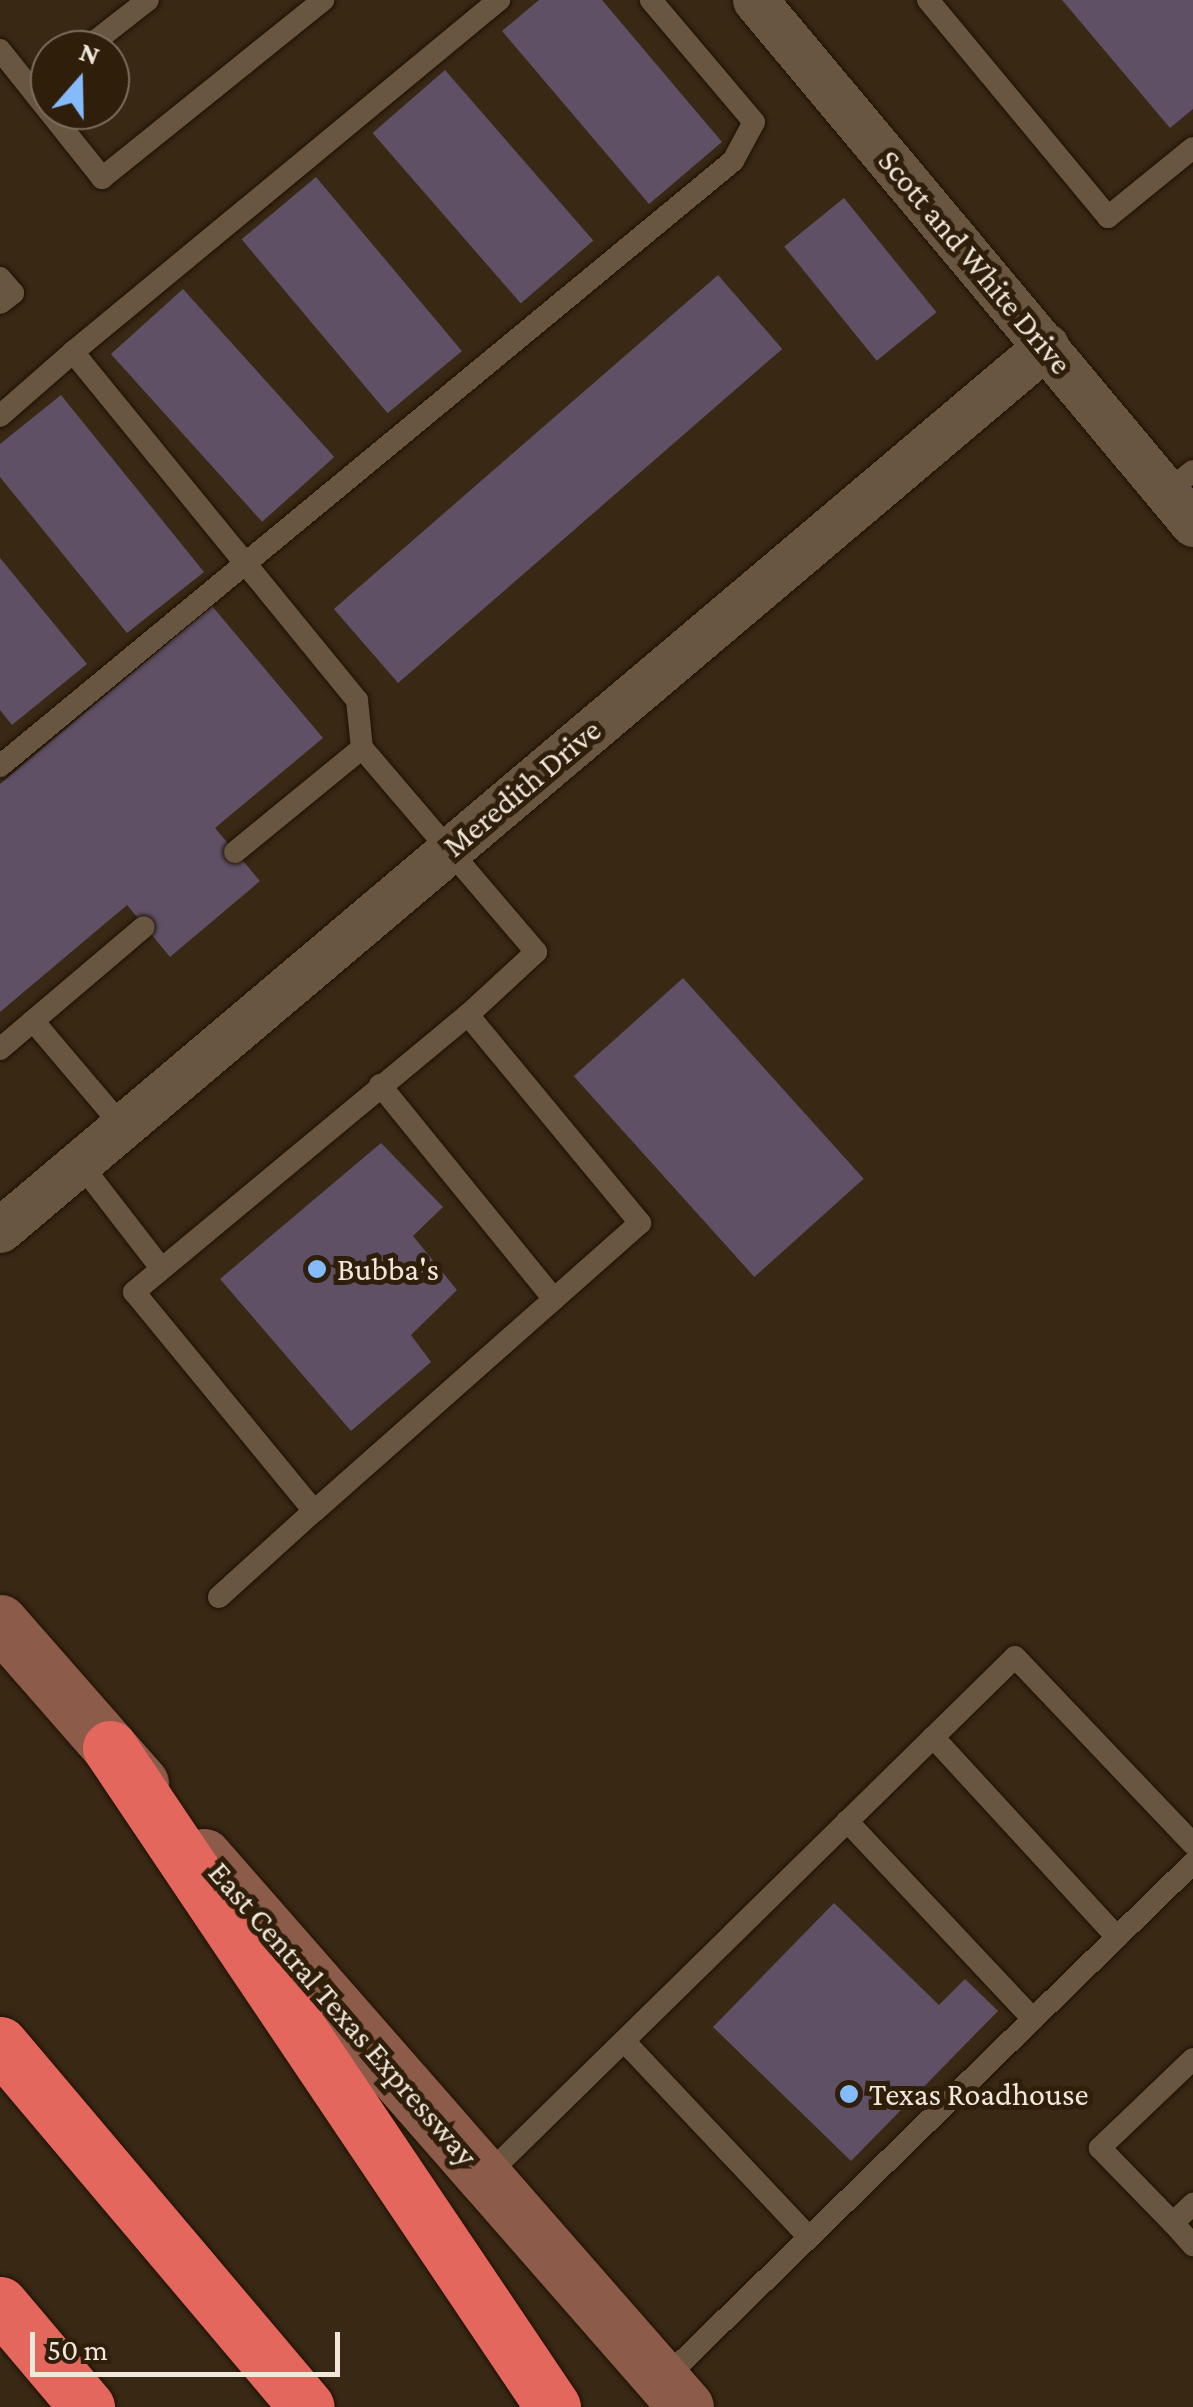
<!DOCTYPE html>
<html>
<head>
<meta charset="utf-8">
<style>
	body { margin:0 }
	#map { position:relative; width:1193px; height:2407px; overflow:hidden; background:#382814; font-family:"Crimson Pro",serif }
	div>[style] { position:absolute }
	[style*='--x'] { left:calc(var(--x)*1px); top:calc(var(--y)*1px); width:calc(var(--w)*1px); rotate:calc(var(--a)*1deg) }
	.building>* { inset:0; background:#5f5066; transform-origin:0 0 }
	.roads { filter:drop-shadow(0 0 2px #1f1000) drop-shadow(0 0 2px #1f1000) }
	.lane>* { height:22px; margin:-11px; padding:0 11px; transform-origin:11px; border-radius:11px; background:#685641 }
	.street>* { height:45px; margin:-22.5px; padding:0 22.5px; transform-origin:22.5px; border-radius:22.5px; background:#685641 }
	.secondary>* { height:55px; margin:-27.5px; padding:0 27.5px; transform-origin:27.5px; border-radius:27.5px; background:#8d5b49 }
	.highway>* { height:55px; margin:-27.5px; padding:0 27.5px; transform-origin:27.5px; border-radius:27.5px; background:#e3675c }
	.dots>* { width:28px; height:28px; translate:-50% -50%; box-sizing:border-box; border:5px solid #2e1e0a; border-radius:50% }
	span { translate:-50% -50%; white-space:nowrap; text-align:center; line-height:1.15; -webkit-text-stroke:10px #2e1e0a; paint-order:stroke }
	.street-label { font-size:32px; color:#f2e7db }
	.poi-label { font-size:32px; color:#f2e7db }
	.left { translate:0 -50%; text-align:left }
	.north { position:absolute; left:30px; top:30px; width:100px; height:100px; box-sizing:border-box; background:#2e1e0a; border:2px solid #7c6e5e; border-radius:50%; rotate:20deg; font-size:28px; font-weight:700; line-height:40px; text-align:center; color:#f2e7db }
	.north::after { content:''; display:block; margin:auto; width:35px; height:45px; background:#86bbfb; clip-path:polygon(50% 0,100% 100%,50% 72%,0 100%) }
	.scale { position:absolute; left:30px; top:2332px; width:310px; height:45px; box-sizing:border-box; border:5px solid #f2e7db; border-top:0; padding-left:12px; font-size:30px; line-height:35px; white-space:nowrap; color:#f2e7db; -webkit-text-stroke:8px #2e1e0a; paint-order:stroke }
</style>
</head>
<body>
<div id="map">
	<div class="building">
		<i style="clip-path:polygon(539px 0,602px 0,722px 142px,649px 204px,502px 31px)"></i>
		<i style="clip-path:polygon(1062px 0,1193px 0,1193px 109px,1170px 128px)"></i>
		<i style="left:445px;top:70px;width:226px;height:96px;rotate:49deg"></i>
		<i style="left:316px;top:177px;width:227px;height:97px;rotate:50deg"></i>
		<i style="left:844px;top:198px;width:147px;height:77px;rotate:51deg"></i>
		<i style="left:718px;top:275px;width:98px;height:509px;rotate:49deg"></i>
		<i style="left:183px;top:289px;width:226px;height:97px;rotate:48deg"></i>
		<i style="clip-path:polygon(61px 395px,204px 572px,127px 633px,0 477px,0 444px)"></i>
		<i style="clip-path:polygon(0 558px,87px 664px,12px 725px,0 710px)"></i>
		<i style="clip-path:polygon(212px 606px,323px 738px,215px 828px,260px 881px,170px 957px,127px 905px,0 1012px,0 784px)"></i>
		<i style="left:683px;top:978px;width:270px;height:147px;rotate:48deg"></i>
		<i style="clip-path:polygon(381px 1143px,443px 1207px,413px 1236px,457px 1290px,411px 1335px,431px 1362px,351px 1431px,220px 1279px)"></i>
		<i style="clip-path:polygon(834px 1903px,939px 2005px,965px 1979px,998px 2011px,851px 2161px,713px 2027px)"></i>
	</div>
	<div class="roads">
		<div class="lane">
			<i style="--x:928;--y:0;--w:282;--a:50.3"></i>
			<i style="--x:1108;--y:217;--w:109;--a:-39.1"></i>
			<i style="--x:0;--y:50;--w:164;--a:51.4"></i>
			<i style="--x:102;--y:178;--w:284;--a:-38.8"></i>
			<i style="--x:84;--y:50;--w:81;--a:-38"></i>
			<i style="--x:0;--y:278;--w:20;--a:49"></i>
			<i style="--x:13;--y:293;--w:16;--a:142"></i>
			<i style="--x:73;--y:352;--w:553;--a:-39.57"></i>
			<i style="--x:0;--y:416;--w:97;--a:-41.2"></i>
			<i style="--x:73;--y:352;--w:449;--a:50.8"></i>
			<i style="--x:357;--y:700;--w:48;--a:84.1"></i>
			<i style="--x:362;--y:748;--w:268;--a:49.5"></i>
			<i style="--x:536;--y:952;--w:93;--a:137.2"></i>
			<i style="--x:468;--y:1015;--w:270;--a:50.4"></i>
			<i style="--x:640;--y:1223;--w:435;--a:138.5"></i>
			<i style="--x:1167;--y:492;--w:33;--a:-39"></i>
			<i style="--x:0;--y:766;--w:950;--a:-39.54"></i>
			<i style="--x:733;--y:161;--w:44;--a:-61.7"></i>
			<i style="--x:754;--y:122;--w:160;--a:-130.2"></i>
			<i style="--x:235;--y:852;--w:164;--a:-39.3"></i>
			<i style="--x:0;--y:1049;--w:43;--a:-40.3"></i>
			<i style="--x:380;--y:1085;--w:276;--a:50.9"></i>
			<i style="--x:123;--y:1127;--w:139;--a:-130.3"></i>
			<i style="--x:33;--y:1021;--w:145;--a:-40.3"></i>
			<i style="--x:79;--y:1162;--w:134;--a:52.3"></i>
			<i style="--x:219;--y:1597;--w:128;--a:-42.2"></i>
			<i style="--x:314;--y:1511;--w:283;--a:-129.4"></i>
			<i style="--x:134;--y:1292;--w:434;--a:-39.7"></i>
			<i style="--x:933;--y:1737;--w:272;--a:47.4"></i>
			<i style="--x:847;--y:1821;--w:272;--a:46.8"></i>
			<i style="--x:624;--y:2041;--w:270;--a:46.7"></i>
			<i style="--x:1193;--y:2059;--w:129;--a:136.3"></i>
			<i style="--x:1100;--y:2148;--w:105;--a:45.8"></i>
			<i style="--x:1173;--y:2223;--w:28;--a:-44"></i>
			<i style="--x:485;--y:2177;--w:742;--a:-44.45"></i>
			<i style="--x:1015;--y:1657;--w:258;--a:46.4"></i>
			<i style="--x:1173;--y:2223;--w:30;--a:48"></i>
			<i style="--x:662;--y:2381;--w:742;--a:-44.29"></i>
		</div>
		<div class="street">
			<i style="--x:755;--y:0;--w:683;--a:50.11"></i>
			<i style="--x:0;--y:1230;--w:1370;--a:-40.2"></i>
		</div>
		<div class="secondary">
			<i style="--x:0;--y:1622;--w:214;--a:48.8"></i>
			<i style="--x:204;--y:1856;--w:732;--a:48.82"></i>
		</div>
		<div class="highway">
			<i style="--x:110;--y:1748;--w:794;--a:56.09"></i>
			<i style="--x:0;--y:2044;--w:475;--a:49.8"></i>
			<i style="--x:0;--y:2304;--w:135;--a:49.8"></i>
		</div>
	</div>
	<div class="dots">
		<i style="left:317px;top:1269px;background:#86bbfb"></i>
		<i style="left:849px;top:2094px;background:#86bbfb"></i>
	</div>
	<div class="street-label">
		<span style="left:975px;top:262px;rotate:50deg">Scott and White Drive</span>
		<span style="left:522px;top:788px;rotate:-40deg">Meredith Drive</span>
		<span style="left:343px;top:2014px;rotate:49deg">East Central Texas Expressway</span>
	</div>
	<div class="poi-label">
		<span class="left" style="left:337px;top:1269px">Bubba's</span>
		<span class="left" style="left:869px;top:2094px">Texas Roadhouse</span>
	</div>
	<div class="north">N</div>
	<div class="scale">50 m</div>
</div>
</body>
</html>
